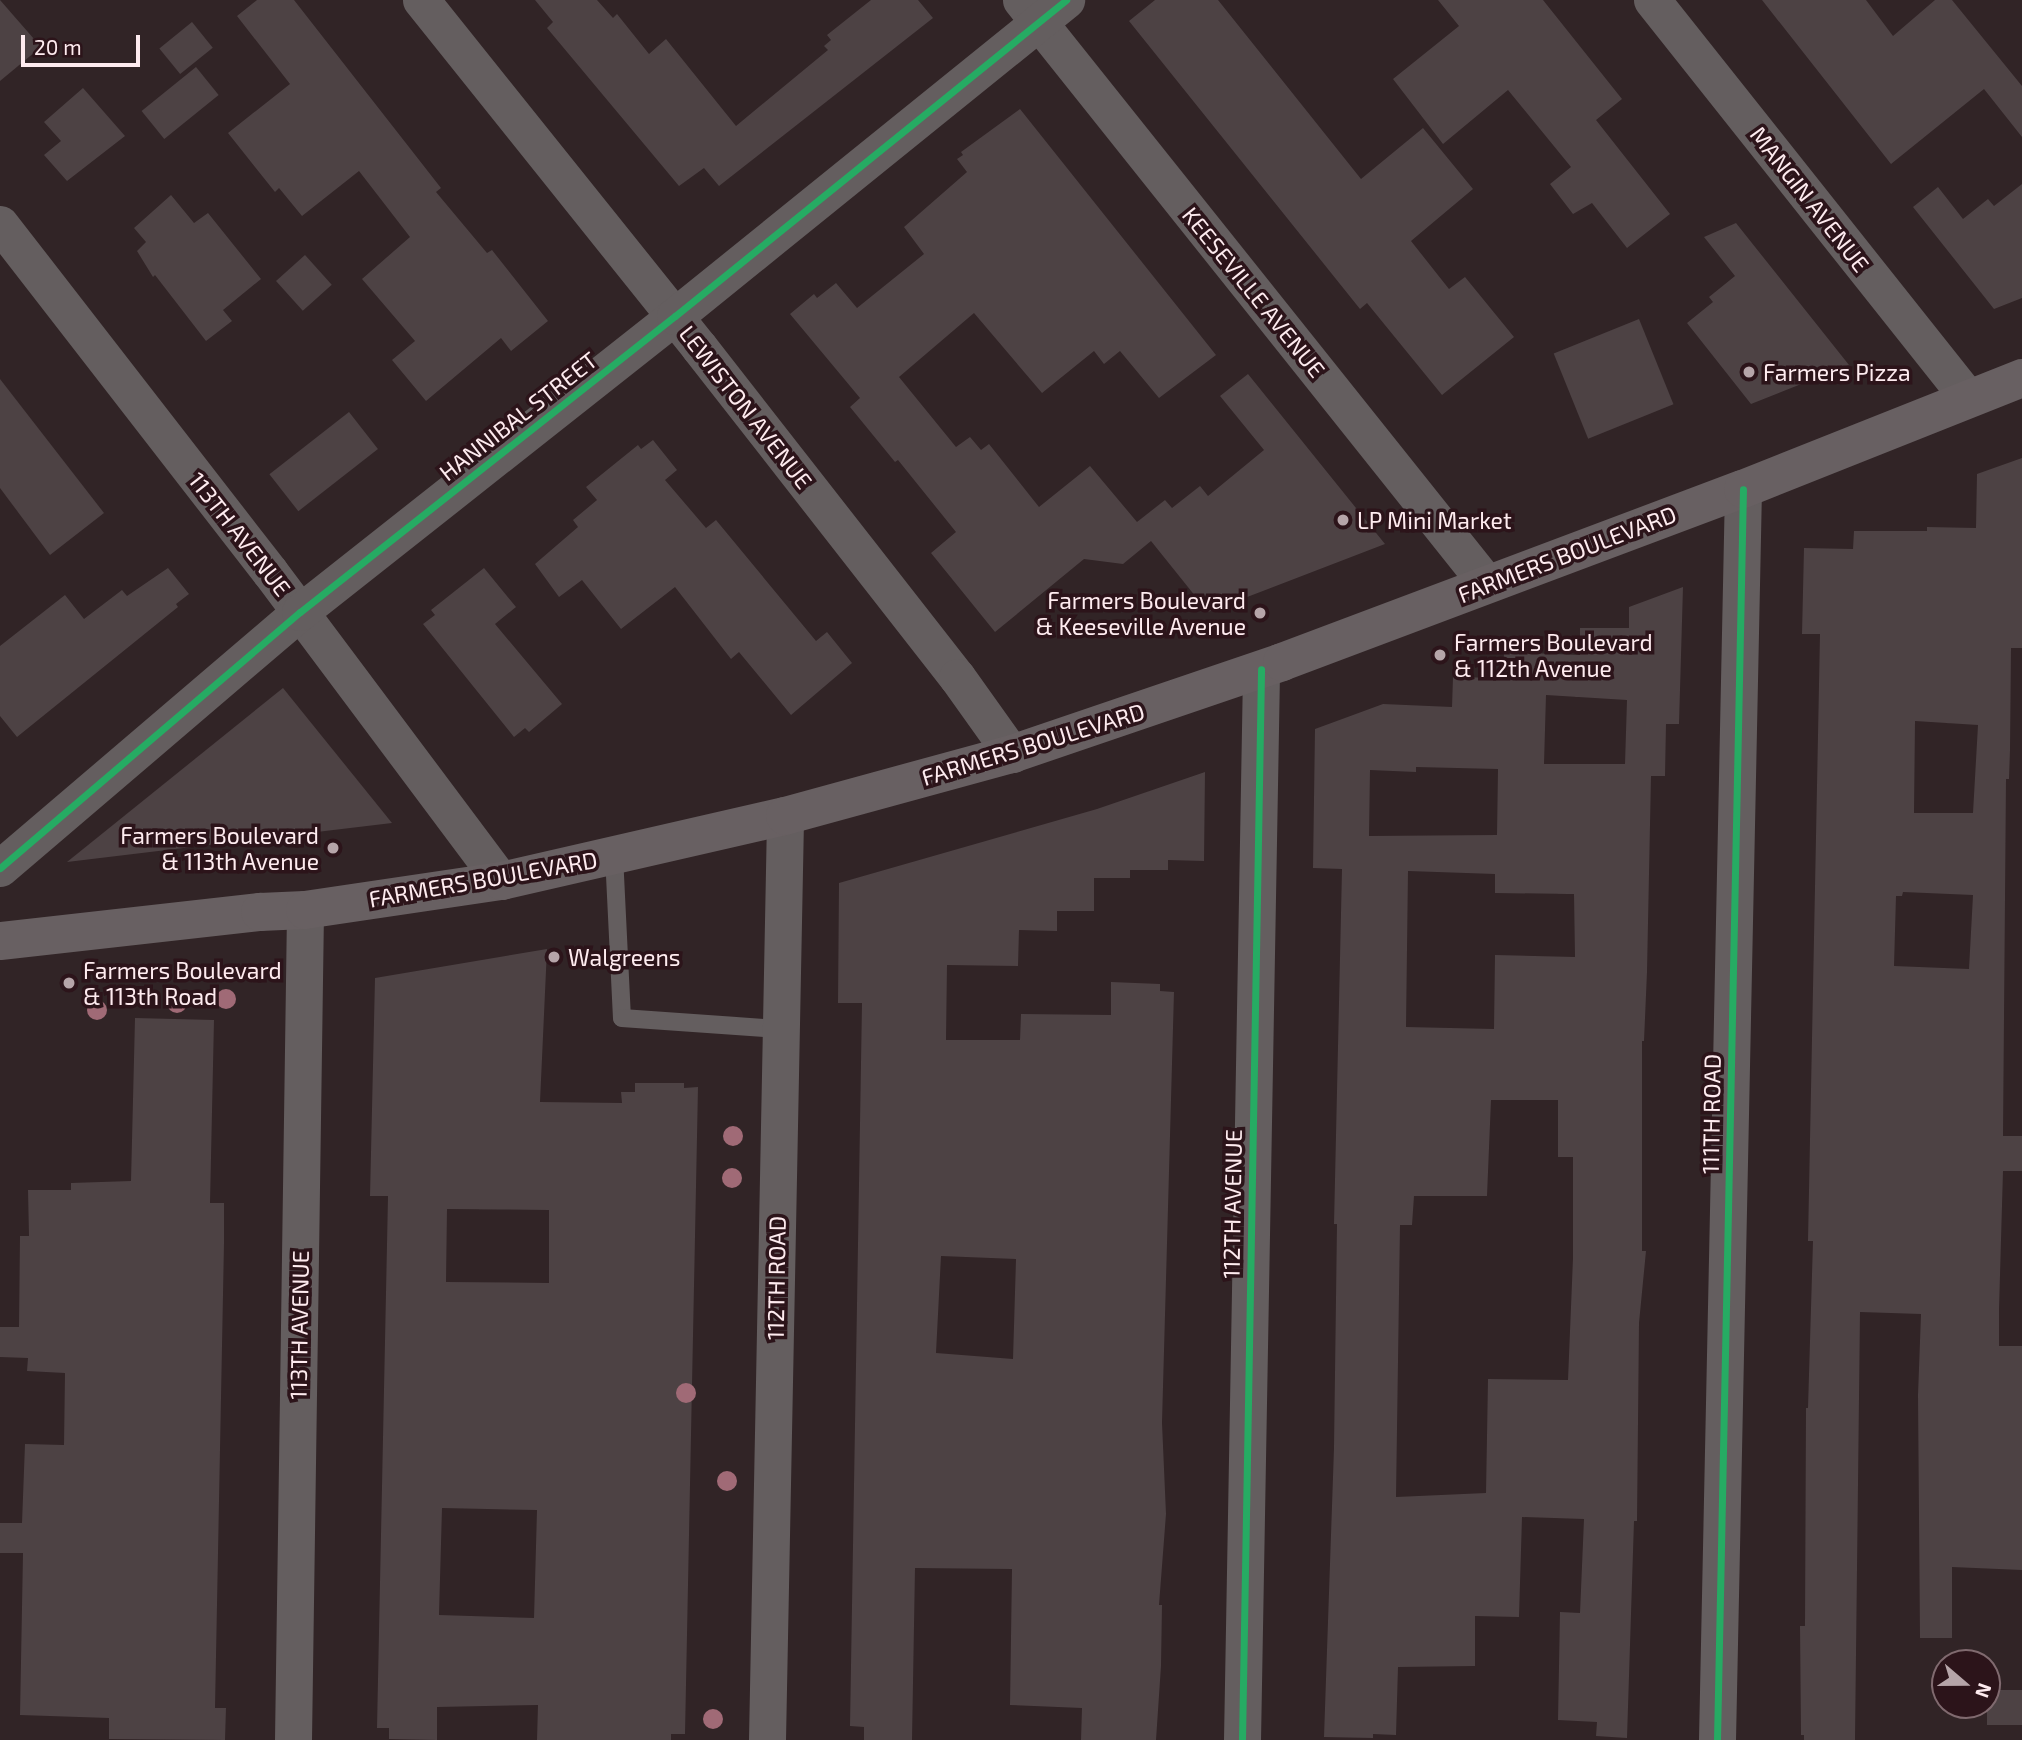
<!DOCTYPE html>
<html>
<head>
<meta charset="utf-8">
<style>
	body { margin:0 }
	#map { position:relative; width:2022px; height:1740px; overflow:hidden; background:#312426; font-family:"Exo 2",sans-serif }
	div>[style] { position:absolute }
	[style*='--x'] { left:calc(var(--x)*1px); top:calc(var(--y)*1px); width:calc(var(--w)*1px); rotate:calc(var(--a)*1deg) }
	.building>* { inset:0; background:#4d4244; transform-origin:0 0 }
	.service>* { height:18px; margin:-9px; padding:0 9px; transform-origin:9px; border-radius:9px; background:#645e5f }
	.minor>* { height:37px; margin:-18.5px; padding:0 18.5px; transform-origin:18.5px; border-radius:18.5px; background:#645e5f }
	.secondary>* { height:38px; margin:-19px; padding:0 19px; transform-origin:19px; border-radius:19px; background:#686062 }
	.cycleway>* { height:7px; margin:-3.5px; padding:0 3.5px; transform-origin:3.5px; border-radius:3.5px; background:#26ab63 }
	.trees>* { width:20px; height:20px; margin:-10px; border-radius:50%; background:#a06a76 }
	.dots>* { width:19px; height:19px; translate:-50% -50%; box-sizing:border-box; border:4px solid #2c141a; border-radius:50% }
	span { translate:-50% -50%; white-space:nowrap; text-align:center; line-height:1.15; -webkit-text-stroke:7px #2c141a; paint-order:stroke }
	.street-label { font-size:23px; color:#feebef }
	.poi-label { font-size:23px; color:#feebef }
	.left { translate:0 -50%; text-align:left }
	.right { translate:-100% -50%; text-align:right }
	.north { position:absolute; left:1931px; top:1649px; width:70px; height:70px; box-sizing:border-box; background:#2c141a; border:2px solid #806a6f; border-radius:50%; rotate:110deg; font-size:19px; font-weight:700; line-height:28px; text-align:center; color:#feebef }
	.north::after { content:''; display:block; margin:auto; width:24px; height:32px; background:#b6a5a9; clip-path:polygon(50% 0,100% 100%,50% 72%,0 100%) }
	.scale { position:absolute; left:21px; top:35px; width:119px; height:32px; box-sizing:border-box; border:4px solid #feebef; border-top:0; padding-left:9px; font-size:21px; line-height:24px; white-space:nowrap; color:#feebef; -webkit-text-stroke:5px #2c141a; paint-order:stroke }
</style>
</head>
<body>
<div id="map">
	<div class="building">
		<i style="clip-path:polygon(0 0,41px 47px,0 81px)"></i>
		<i style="clip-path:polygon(257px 0,294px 0,441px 188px,436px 192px,487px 253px,492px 250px,548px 321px,511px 351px,501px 338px,426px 401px,392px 360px,415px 341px,362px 279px,410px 237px,359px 171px,302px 216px,279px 188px,275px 192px,228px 133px,290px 84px,237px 16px)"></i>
		<i style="clip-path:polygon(535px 0,597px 0,613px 18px,617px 14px,649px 54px,666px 39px,736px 126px,828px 50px,824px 46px,831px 40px,827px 35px,871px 0,918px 0,933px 18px,719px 186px,704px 168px,679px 186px,547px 28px,553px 22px)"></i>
		<i style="clip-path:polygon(1155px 0,1218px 0,1361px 179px,1423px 128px,1473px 189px,1411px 241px,1449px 289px,1465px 277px,1514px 337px,1442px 395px,1367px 303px,1360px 309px,1129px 21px)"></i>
		<i style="clip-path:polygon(1438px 0,1543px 0,1622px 99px,1596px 120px,1670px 214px,1627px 248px,1592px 203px,1573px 214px,1550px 184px,1571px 167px,1508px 90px,1443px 144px,1393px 79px,1459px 26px)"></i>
		<i style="clip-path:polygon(1762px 0,1866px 0,1893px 36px,1935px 0,1952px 0,2022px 86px,2022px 137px,1984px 89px,1891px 164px)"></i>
		<i style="left:192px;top:22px;width:33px;height:42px;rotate:51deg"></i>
		<i style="left:196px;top:67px;width:36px;height:70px;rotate:51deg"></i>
		<i style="clip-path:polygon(83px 88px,125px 136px,67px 181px,44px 155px,61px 141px,44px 122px)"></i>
		<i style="clip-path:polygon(1020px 109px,1216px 355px,1159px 398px,1120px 351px,1104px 364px,1094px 351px,1042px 393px,974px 313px,899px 377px,956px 447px,970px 437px,981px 450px,989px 444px,1039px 507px,1090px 466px,1137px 522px,1165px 500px,1172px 508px,1200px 486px,1208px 496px,1264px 450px,1220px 396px,1248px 374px,1385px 544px,1208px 612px,1151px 541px,1123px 564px,1084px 559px,995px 632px,931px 553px,956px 532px,898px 460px,895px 462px,850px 407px,860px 398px,790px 314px,814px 294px,817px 298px,836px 283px,857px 308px,924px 254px,904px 227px,967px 172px,957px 159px,963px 155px,961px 152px)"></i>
		<i style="clip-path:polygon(2022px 184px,2022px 298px,1994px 309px,1913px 207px,1938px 187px,1963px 219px,1988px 199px,1994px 206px)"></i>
		<i style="clip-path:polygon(171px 195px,194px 223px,208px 213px,261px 279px,223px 310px,232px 321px,206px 341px,155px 275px,153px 277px,137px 251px,146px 242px,134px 228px)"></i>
		<i style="clip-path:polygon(1736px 223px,1849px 365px,1751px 404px,1687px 323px,1713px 302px,1709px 297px,1735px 276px,1704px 237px)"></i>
		<i style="left:305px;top:255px;width:40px;height:39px;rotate:48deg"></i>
		<i style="left:1639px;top:319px;width:92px;height:92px;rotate:68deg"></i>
		<i style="clip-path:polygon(0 379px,104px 513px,50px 555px,0 488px)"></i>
		<i style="left:349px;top:412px;width:47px;height:101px;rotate:52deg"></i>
		<i style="clip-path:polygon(653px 440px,677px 470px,665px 480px,706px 528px,716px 520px,816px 641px,827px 632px,852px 663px,791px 715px,739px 652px,731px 659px,675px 587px,621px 629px,582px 580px,559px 597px,535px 564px,578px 527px,573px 520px,597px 500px,586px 487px,638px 445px,641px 449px)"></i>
		<i style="clip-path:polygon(evenodd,2022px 458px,2022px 648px,2011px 648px,2010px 750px,2009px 779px,2006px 779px,2003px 1136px,2022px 1136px,2022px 1171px,2003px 1171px,1999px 1310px,1999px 1346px,2022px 1346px,2022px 1570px,1952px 1567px,1952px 1638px,1920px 1638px,1918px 1395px,1921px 1314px,1860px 1312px,1855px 1740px,1804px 1740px,1804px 1735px,1801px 1735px,1800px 1626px,1805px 1626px,1806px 1408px,1808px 1408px,1813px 1241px,1808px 1241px,1820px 634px,1802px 634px,1804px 548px,1853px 549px,1854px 531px,1927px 531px,1927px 527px,1976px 528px,1977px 474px,2022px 458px,1915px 721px,1978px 725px,1973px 813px,1914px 813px,1915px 721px,2022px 458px,1903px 892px,1973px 895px,1969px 969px,1894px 966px,1896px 896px,1902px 896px,1903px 892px)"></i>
		<i style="clip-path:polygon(168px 568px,189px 594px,176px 604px,178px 607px,17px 737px,0 716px,0 646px,65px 595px,84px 619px,122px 590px,127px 596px)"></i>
		<i style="clip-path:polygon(484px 568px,516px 607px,495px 624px,562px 704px,529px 732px,525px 728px,514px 737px,423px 624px,435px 615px,431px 610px)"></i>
		<i style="clip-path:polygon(evenodd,1683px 587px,1679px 724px,1666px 724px,1665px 776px,1651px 776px,1647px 972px,1644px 1041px,1642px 1041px,1642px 1251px,1646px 1251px,1639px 1323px,1637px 1521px,1634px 1521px,1627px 1738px,1596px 1736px,1597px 1722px,1558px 1720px,1560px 1612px,1580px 1613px,1584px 1519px,1522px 1517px,1519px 1617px,1475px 1616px,1475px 1666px,1398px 1667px,1396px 1735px,1373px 1734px,1373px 1738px,1324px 1737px,1334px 1448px,1337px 1224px,1334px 1224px,1342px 869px,1313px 868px,1315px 729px,1383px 704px,1452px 707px,1453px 677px,1503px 678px,1504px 652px,1580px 655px,1580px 628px,1629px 628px,1629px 607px,1683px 587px,1546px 695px,1627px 700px,1625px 764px,1544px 764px,1546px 695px,1683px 587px,1416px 767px,1498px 769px,1497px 835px,1369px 836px,1370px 770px,1416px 772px,1416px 767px,1683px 587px,1408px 871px,1495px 874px,1495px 893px,1574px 894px,1575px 957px,1495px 955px,1494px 1029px,1406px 1027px,1408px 871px,1683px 587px,1491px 1100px,1558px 1100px,1558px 1157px,1573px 1157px,1573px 1258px,1568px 1380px,1488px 1379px,1486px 1493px,1396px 1497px,1400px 1225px,1412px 1225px,1414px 1196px,1487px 1196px,1491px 1100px)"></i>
		<i style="clip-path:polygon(283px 688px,392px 823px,67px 862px)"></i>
		<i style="clip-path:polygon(evenodd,1205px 772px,1204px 861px,1168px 860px,1168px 870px,1130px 870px,1130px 878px,1094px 878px,1094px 911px,1057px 911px,1057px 931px,1019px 930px,1018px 966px,947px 965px,946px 1040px,1020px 1040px,1021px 1014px,1111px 1015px,1111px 982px,1160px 984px,1160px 991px,1174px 992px,1162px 1423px,1166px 1514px,1159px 1605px,1162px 1605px,1161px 1666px,1156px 1740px,1081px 1740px,1082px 1708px,1010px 1705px,1012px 1569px,915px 1568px,912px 1740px,864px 1740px,864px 1727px,850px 1726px,862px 1003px,838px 1003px,839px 883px,1097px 809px,1205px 772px,941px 1256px,1016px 1259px,1013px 1359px,936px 1353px,941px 1256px)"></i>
		<i style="clip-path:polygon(evenodd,547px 949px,540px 1102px,622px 1103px,621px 1092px,635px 1092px,635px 1083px,684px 1083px,684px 1088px,698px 1087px,685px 1734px,671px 1734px,671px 1740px,537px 1740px,538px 1705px,437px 1707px,437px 1740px,389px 1739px,389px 1728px,377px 1728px,388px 1196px,370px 1196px,375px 978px,547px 949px,447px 1209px,549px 1210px,549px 1283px,446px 1282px,447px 1209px,547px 949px,442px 1508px,537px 1510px,534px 1618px,439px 1615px,442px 1508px)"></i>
		<i style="clip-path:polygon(135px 1018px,214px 1020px,210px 1203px,224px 1203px,224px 1243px,215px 1708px,226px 1708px,225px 1740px,109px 1739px,109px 1718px,20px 1715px,23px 1553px,0 1553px,0 1523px,22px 1523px,25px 1444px,64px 1445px,65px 1373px,27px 1371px,28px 1358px,0 1357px,0 1327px,19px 1327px,20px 1236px,29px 1236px,28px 1190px,71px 1190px,71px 1183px,131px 1181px)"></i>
		<i style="left:1987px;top:1690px;width:35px;height:35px"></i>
	</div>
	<div class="service">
		<i style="--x:614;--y:855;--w:163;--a:87.2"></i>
		<i style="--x:622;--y:1018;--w:159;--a:4"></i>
	</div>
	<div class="minor">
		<i style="--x:421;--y:0;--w:445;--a:51.3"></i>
		<i style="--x:699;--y:347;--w:419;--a:52"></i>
		<i style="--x:957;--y:677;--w:95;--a:54.5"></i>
		<i style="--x:1021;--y:0;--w:747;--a:51.41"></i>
		<i style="--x:1652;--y:0;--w:508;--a:51.55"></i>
		<i style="--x:0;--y:224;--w:440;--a:52.2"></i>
		<i style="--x:270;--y:572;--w:386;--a:53.2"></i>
		<i style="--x:0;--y:868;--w:394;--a:-40.5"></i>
		<i style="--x:300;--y:612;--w:478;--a:-38.3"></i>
		<i style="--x:675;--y:316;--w:503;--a:-38.94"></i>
		<i style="--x:293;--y:1740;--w:830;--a:-89.17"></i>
		<i style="--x:767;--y:1740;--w:924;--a:-88.88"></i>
		<i style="--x:1242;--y:1740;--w:1071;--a:-88.98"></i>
		<i style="--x:1717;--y:1740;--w:1251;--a:-88.81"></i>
	</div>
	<div class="secondary">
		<i style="--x:0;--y:941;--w:262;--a:-6.4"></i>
		<i style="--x:260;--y:912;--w:45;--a:-2.5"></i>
		<i style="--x:305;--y:910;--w:198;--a:-8.4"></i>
		<i style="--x:501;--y:881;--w:291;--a:-12.9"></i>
		<i style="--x:785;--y:816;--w:235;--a:-15.3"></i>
		<i style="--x:1012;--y:754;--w:285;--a:-18.8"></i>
		<i style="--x:1282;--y:662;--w:492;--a:-20.6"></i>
		<i style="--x:1743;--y:489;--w:300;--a:-21.7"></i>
	</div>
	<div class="cycleway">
		<i style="--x:0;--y:868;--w:394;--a:-40.5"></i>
		<i style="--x:300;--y:612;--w:478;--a:-38.3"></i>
		<i style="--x:675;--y:316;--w:503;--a:-38.94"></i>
		<i style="--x:1242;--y:1740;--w:1071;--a:-88.98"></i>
		<i style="--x:1717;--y:1740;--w:1251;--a:-88.81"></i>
	</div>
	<div class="trees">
		<i style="left:226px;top:999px"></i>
		<i style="left:177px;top:1003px"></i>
		<i style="left:97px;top:1010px"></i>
		<i style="left:733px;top:1136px"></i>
		<i style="left:732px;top:1178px"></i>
		<i style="left:686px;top:1393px"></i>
		<i style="left:727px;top:1481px"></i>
		<i style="left:713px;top:1719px"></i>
	</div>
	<div class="dots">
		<i style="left:1749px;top:372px;background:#b6a5a9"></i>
		<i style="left:1343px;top:520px;background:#b6a5a9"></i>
		<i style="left:1260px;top:613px;background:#b6a5a9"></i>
		<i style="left:1440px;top:655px;background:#b6a5a9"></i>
		<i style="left:333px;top:848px;background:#b6a5a9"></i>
		<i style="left:554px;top:957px;background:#b6a5a9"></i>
		<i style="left:69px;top:983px;background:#b6a5a9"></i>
	</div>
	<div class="street-label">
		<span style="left:1810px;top:199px;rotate:52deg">MANGIN AVENUE</span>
		<span style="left:1254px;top:292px;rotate:51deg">KEESEVILLE AVENUE</span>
		<span style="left:746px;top:407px;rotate:52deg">LEWISTON AVENUE</span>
		<span style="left:518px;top:416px;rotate:-38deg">HANNIBAL STREET</span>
		<span style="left:240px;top:534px;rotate:52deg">113TH AVENUE</span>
		<span style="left:1567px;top:554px;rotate:-21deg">FARMERS BOULEVARD</span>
		<span style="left:1033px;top:744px;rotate:-17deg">FARMERS BOULEVARD</span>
		<span style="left:483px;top:879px;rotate:-10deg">FARMERS BOULEVARD</span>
		<span style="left:1711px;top:1114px;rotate:-89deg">111TH ROAD</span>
		<span style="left:1232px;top:1204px;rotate:-89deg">112TH AVENUE</span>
		<span style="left:776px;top:1278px;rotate:-89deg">112TH ROAD</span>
		<span style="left:299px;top:1325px;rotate:-89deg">113TH AVENUE</span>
	</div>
	<div class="poi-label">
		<span class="left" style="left:1763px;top:372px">Farmers Pizza</span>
		<span class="left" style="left:1357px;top:520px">LP Mini Market</span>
		<span class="right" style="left:1246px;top:613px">Farmers Boulevard<br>&amp; Keeseville Avenue</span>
		<span class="left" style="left:1454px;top:655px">Farmers Boulevard<br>&amp; 112th Avenue</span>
		<span class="right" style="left:319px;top:848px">Farmers Boulevard<br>&amp; 113th Avenue</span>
		<span class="left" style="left:568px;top:957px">Walgreens</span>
		<span class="left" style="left:83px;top:983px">Farmers Boulevard<br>&amp; 113th Road</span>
	</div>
	<div class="north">N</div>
	<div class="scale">20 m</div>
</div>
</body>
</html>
